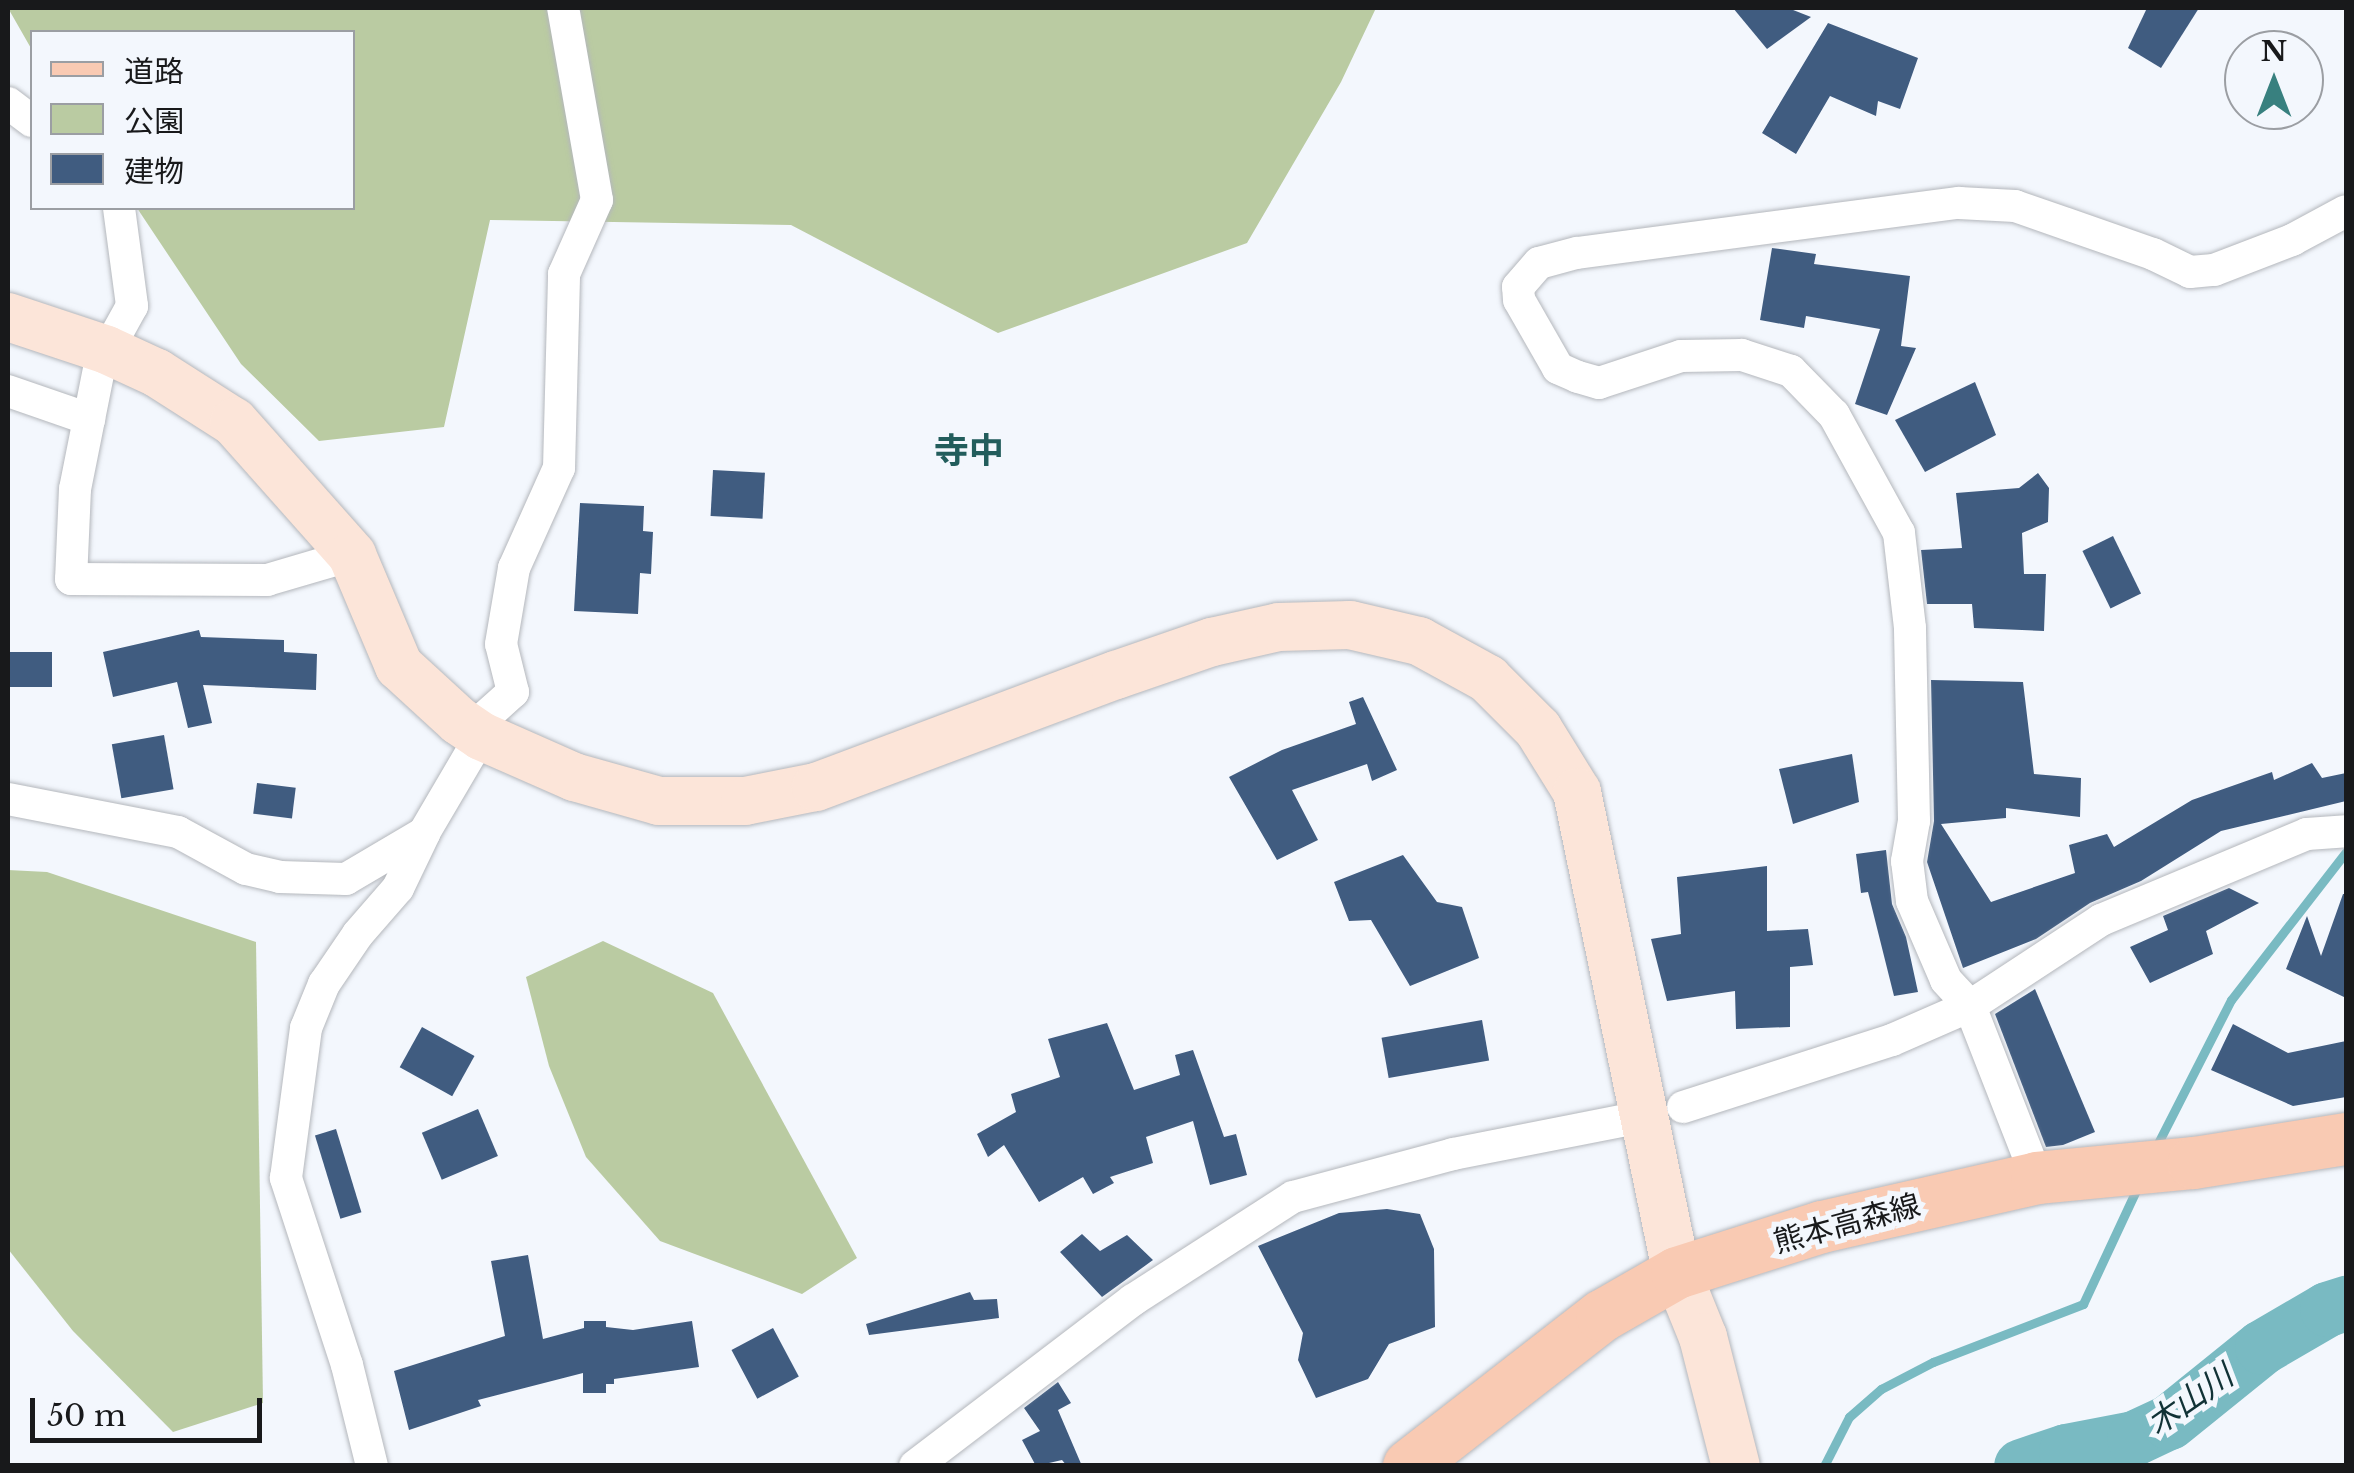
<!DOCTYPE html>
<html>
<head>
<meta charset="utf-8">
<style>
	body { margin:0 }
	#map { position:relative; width:2354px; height:1473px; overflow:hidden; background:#f3f7fd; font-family:"Libre Baskerville","Noto Sans JP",serif }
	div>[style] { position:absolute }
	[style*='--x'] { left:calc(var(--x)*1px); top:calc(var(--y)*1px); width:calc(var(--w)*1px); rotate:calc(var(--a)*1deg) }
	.green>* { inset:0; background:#bacba2 }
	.stream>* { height:9px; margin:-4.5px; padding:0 4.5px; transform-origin:4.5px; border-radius:4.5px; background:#79bac2 }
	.river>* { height:55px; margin:-27.5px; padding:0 27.5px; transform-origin:27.5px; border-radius:27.5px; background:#79bac2 }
	.building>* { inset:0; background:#405c80; transform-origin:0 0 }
	.roads { filter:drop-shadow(0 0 2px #b4b7bc) drop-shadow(0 0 2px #b4b7bc) }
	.street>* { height:32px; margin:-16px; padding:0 16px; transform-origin:16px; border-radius:16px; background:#fff }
	.secondary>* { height:48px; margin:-24px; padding:0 24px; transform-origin:24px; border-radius:24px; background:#fce5d9 }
	.primary>* { height:52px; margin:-26px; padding:0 26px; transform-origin:26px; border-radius:26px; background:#f9cab3 }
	span { translate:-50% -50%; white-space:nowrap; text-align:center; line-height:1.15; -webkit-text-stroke:10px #f3f7fd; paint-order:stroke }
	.street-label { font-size:30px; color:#18191b }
	.water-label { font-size:32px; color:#113236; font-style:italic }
	.quarter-label { font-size:35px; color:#225d5c; font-weight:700 }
	.frame { position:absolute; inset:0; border:10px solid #18191b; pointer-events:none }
	.legend { position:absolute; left:30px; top:30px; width:325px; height:180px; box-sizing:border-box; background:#f3f7fd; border:2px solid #9b9ea3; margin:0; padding:12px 18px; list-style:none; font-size:30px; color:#18191b }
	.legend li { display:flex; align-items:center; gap:20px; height:50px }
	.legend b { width:50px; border:2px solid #9b9ea3 }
	.north { position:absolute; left:2224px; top:30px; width:100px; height:100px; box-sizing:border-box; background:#f3f7fd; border:2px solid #9b9ea3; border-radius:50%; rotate:0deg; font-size:28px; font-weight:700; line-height:40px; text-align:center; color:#18191b }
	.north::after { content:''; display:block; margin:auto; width:35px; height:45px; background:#38807f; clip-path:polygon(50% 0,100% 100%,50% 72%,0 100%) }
	.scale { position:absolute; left:30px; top:1398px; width:232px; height:45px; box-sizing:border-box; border:5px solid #18191b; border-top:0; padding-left:12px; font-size:30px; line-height:35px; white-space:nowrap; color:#18191b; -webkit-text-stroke:8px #f3f7fd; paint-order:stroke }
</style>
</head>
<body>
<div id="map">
	<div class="green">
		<i style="clip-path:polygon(8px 8px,1376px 8px,1341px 82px,1247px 243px,998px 333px,791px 225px,490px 220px,444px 427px,319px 441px,241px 364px,137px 208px,352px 208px,352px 32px,32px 32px,32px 50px)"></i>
		<i style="clip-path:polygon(8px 870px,47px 872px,256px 942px,263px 1403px,173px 1432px,73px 1331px,8px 1249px)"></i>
		<i style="clip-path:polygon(603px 941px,713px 993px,857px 1258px,802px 1294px,660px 1241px,586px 1157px,549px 1066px,526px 977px)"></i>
	</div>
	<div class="stream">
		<i style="--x:2156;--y:1147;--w:165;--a:-63"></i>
		<i style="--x:2231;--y:1000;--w:187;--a:-52.2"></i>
		<i style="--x:1824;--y:1466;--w:55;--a:-63"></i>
		<i style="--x:1849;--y:1417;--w:43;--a:-41.2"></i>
		<i style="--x:1881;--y:1389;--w:59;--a:-27.4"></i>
		<i style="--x:1933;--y:1362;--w:161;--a:-21.1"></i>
		<i style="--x:2083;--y:1304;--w:128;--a:-65"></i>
	</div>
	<div class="river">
		<i style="--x:2021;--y:1466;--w:47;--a:-18.4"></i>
		<i style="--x:2066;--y:1451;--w:69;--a:-10.8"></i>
		<i style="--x:2134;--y:1438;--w:38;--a:-25"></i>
		<i style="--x:2169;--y:1422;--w:119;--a:-38.9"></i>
		<i style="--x:2262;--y:1347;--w:75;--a:-30.3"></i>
		<i style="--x:2327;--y:1309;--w:20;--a:-18"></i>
	</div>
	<div class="building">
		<i style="clip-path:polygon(1733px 8px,1788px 8px,1811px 17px,1767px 49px)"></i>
		<i style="clip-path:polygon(2147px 8px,2199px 8px,2161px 68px,2128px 48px)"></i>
		<i style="clip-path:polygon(1828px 23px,1918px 58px,1900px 109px,1878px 101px,1876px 116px,1830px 96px,1796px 154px,1762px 133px)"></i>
		<i style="clip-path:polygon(1772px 248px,1816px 254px,1814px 264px,1910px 276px,1901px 346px,1916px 348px,1887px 415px,1855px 404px,1880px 329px,1806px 316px,1804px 328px,1760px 320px)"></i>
		<i style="clip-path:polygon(1975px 382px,1996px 435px,1925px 472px,1895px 420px)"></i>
		<i style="left:713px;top:470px;width:52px;height:46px;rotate:3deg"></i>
		<i style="clip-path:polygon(2038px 473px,2049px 488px,2048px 522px,2022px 533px,2024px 574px,2046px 574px,2044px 631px,1974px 628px,1972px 604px,1927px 604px,1921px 550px,1962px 548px,1956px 493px,2019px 488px)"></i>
		<i style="clip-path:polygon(580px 503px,644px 506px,643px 531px,653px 532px,651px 574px,640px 573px,638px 614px,574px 611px)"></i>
		<i style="left:2113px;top:536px;width:64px;height:34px;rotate:64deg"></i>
		<i style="clip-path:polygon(199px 630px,201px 637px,284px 640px,284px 652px,317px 654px,316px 690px,203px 685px,212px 723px,188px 728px,177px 682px,113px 697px,103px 652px)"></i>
		<i style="left:10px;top:652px;width:42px;height:35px"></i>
		<i style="clip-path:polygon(1931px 680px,2023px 682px,2034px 774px,2081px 778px,2080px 817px,2006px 808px,2006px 818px,1941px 824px,1991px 902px,2075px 873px,2069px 845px,2107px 834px,2114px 847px,2192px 800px,2272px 772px,2274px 780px,2312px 763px,2322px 778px,2346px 773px,2346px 801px,2221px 831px,2141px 881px,2090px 903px,2036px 939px,1963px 968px,1927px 862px,1934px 821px)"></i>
		<i style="clip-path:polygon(1363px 697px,1397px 770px,1372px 781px,1367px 764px,1292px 790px,1318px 840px,1277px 860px,1229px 777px,1282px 750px,1356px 724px,1349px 702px)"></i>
		<i style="left:164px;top:735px;width:55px;height:53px;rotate:80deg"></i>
		<i style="clip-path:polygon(1852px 754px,1859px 802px,1793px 824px,1779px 769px)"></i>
		<i style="left:257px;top:783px;width:39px;height:31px;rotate:7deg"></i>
		<i style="clip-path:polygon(1886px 850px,1892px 904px,1906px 937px,1918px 992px,1894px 996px,1868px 892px,1861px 893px,1856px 854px)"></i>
		<i style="clip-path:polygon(1403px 855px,1437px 902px,1462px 907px,1479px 958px,1410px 986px,1371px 920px,1349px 921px,1334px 882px)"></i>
		<i style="clip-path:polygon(1767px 866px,1767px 931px,1808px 929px,1813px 965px,1790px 967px,1790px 1027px,1736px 1029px,1735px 991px,1667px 1001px,1651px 939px,1681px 934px,1677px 877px)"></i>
		<i style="clip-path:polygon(2229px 888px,2259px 903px,2206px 931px,2213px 954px,2150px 983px,2130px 947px,2168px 930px,2163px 916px)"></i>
		<i style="clip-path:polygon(2343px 894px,2346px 894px,2346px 998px,2286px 969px,2307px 916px,2321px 956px)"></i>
		<i style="clip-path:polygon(2035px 989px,2095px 1132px,2063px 1145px,2046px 1147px,1995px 1014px)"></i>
		<i style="left:1482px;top:1020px;width:41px;height:102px;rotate:80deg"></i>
		<i style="clip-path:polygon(1107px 1023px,1134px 1090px,1180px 1075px,1175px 1055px,1193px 1050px,1224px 1137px,1236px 1134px,1247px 1175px,1210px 1185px,1193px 1121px,1146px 1137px,1153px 1163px,1110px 1177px,1114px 1183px,1093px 1194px,1083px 1177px,1039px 1202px,1004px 1145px,988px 1157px,977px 1134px,1016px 1112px,1011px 1094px,1060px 1077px,1048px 1039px)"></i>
		<i style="clip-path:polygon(2233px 1024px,2288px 1053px,2346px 1041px,2346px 1097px,2293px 1106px,2211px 1070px)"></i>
		<i style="left:422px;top:1027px;width:60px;height:46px;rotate:29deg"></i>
		<i style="left:478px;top:1109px;width:51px;height:61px;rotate:67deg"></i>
		<i style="left:336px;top:1129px;width:87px;height:22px;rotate:73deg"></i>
		<i style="clip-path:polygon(1387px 1209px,1420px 1214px,1434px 1249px,1435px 1327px,1389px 1344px,1368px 1379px,1316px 1398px,1298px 1360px,1303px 1333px,1258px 1246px,1339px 1213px)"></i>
		<i style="clip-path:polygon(1082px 1234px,1100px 1251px,1127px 1235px,1153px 1260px,1102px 1297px,1060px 1252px)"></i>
		<i style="clip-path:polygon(528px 1255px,543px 1339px,584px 1328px,584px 1321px,606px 1321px,606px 1327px,633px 1330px,692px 1321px,699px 1367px,614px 1379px,614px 1384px,606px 1384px,606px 1393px,583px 1393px,583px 1373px,478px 1400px,481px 1406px,409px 1430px,394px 1371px,505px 1336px,491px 1261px)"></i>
		<i style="clip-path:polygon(970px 1292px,974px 1300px,997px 1299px,999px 1318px,869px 1335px,866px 1324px)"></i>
		<i style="left:773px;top:1328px;width:55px;height:47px;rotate:62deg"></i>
		<i style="clip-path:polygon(1058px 1382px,1071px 1403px,1058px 1410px,1082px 1466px,1067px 1466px,1062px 1460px,1036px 1466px,1022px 1440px,1040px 1431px,1024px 1408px)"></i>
	</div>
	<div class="roads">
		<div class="street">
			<i style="--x:8;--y:103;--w:30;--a:37"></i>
			<i style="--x:119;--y:208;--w:99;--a:82.4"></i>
			<i style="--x:132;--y:306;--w:66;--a:118.9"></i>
			<i style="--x:100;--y:364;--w:127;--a:101.3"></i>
			<i style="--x:75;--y:489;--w:90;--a:92.5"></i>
			<i style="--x:71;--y:579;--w:196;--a:0.3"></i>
			<i style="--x:267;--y:580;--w:89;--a:-16.4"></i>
			<i style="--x:8;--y:391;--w:86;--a:19.1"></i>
			<i style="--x:8;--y:799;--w:173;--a:11"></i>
			<i style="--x:178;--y:832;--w:77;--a:28.6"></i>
			<i style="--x:246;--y:869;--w:35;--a:13"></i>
			<i style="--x:280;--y:877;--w:66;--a:1.7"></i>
			<i style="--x:346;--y:879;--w:91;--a:-30.5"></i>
			<i style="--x:424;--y:833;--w:113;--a:-59.6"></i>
			<i style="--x:481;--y:736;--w:18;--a:-81"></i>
			<i style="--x:484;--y:718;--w:39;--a:-42"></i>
			<i style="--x:513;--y:692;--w:49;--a:-104"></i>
			<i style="--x:501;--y:644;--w:77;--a:-80.3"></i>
			<i style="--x:514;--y:568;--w:110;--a:-65.8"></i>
			<i style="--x:559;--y:468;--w:194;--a:-88.5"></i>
			<i style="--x:564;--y:274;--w:81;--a:-66"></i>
			<i style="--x:597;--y:200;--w:195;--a:-100"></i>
			<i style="--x:1683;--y:1107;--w:219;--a:-17.8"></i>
			<i style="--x:1892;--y:1040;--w:85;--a:-23.6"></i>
			<i style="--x:1970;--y:1006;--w:157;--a:-33.3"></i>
			<i style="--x:2101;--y:920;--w:223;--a:-22.7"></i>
			<i style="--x:2307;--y:834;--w:39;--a:-4"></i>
			<i style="--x:2037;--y:1178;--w:185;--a:-111.3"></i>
			<i style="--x:1970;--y:1006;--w:35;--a:-133"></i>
			<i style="--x:1946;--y:980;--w:86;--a:-113.3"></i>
			<i style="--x:1912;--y:901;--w:40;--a:-97.1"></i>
			<i style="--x:1907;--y:861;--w:41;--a:-80.1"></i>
			<i style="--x:1914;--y:821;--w:193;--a:-91.2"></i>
			<i style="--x:1910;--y:628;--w:96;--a:-96.6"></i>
			<i style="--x:1899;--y:533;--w:135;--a:-118.8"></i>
			<i style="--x:1834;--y:415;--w:62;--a:-134.3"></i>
			<i style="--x:1791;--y:371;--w:52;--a:-161.9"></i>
			<i style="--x:1742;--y:355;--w:61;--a:179.1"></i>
			<i style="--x:1681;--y:356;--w:86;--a:161.8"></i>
			<i style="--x:1599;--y:383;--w:22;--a:-164"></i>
			<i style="--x:1578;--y:377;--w:22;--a:-156"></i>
			<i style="--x:1558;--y:368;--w:78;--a:-119.8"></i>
			<i style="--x:1519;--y:300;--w:13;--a:-94"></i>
			<i style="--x:1518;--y:287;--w:32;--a:-49"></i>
			<i style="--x:1539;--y:263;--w:39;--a:-15"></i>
			<i style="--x:1577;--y:253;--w:385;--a:-7.5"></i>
			<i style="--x:1959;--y:203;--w:56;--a:3.1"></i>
			<i style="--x:2015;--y:206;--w:146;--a:19.2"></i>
			<i style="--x:2153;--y:254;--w:41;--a:25.9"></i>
			<i style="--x:2190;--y:272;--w:24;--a:-5"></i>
			<i style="--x:2214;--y:270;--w:84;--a:-21"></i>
			<i style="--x:2292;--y:240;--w:61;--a:-28.2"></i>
			<i style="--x:372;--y:1466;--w:104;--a:-103.9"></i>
			<i style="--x:347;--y:1365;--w:197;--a:-108.1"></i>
			<i style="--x:286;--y:1178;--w:151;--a:-82.4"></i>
			<i style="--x:306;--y:1028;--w:48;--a:-67.8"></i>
			<i style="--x:324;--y:984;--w:60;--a:-55.8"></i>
			<i style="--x:358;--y:934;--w:61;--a:-49"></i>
			<i style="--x:398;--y:888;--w:60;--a:-64.3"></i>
			<i style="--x:915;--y:1466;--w:274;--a:-37.3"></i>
			<i style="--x:1133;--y:1300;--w:190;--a:-32.8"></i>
			<i style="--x:1293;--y:1197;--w:166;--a:-15"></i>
			<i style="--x:1453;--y:1154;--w:176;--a:-11.1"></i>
		</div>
		<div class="secondary">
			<i style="--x:8;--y:317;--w:104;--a:18.4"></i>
			<i style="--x:107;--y:350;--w:55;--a:24.7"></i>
			<i style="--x:157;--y:373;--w:91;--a:32.5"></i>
			<i style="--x:234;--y:422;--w:178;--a:48.4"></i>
			<i style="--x:352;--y:555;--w:121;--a:67.1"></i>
			<i style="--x:399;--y:666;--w:81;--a:42.5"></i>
			<i style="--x:459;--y:721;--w:27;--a:34"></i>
			<i style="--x:481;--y:736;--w:102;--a:23.8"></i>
			<i style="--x:574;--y:777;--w:88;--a:15.8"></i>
			<i style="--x:659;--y:801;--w:86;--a:0"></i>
			<i style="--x:745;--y:801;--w:72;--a:-11.2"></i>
			<i style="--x:816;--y:787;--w:320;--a:-20.5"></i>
			<i style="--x:1116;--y:675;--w:102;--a:-19"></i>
			<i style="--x:1212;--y:642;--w:69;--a:-12.6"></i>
			<i style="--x:1279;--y:627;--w:71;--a:-1.6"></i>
			<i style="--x:1350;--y:625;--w:71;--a:13.1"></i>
			<i style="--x:1419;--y:641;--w:79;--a:28.8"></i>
			<i style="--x:1488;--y:679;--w:71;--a:45"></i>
			<i style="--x:1538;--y:729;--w:74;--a:58.2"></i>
			<i style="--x:1577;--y:792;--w:491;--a:78.3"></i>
			<i style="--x:1677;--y:1273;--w:69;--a:67.9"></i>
			<i style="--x:1703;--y:1337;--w:133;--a:75.7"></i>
		</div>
		<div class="primary">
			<i style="--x:1409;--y:1466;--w:244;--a:-37.9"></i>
			<i style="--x:1602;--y:1316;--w:86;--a:-29.8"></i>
			<i style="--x:1677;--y:1273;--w:152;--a:-17.6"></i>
			<i style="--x:1822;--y:1227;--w:221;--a:-12.8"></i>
			<i style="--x:2037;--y:1178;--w:158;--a:-5.5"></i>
			<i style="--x:2194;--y:1163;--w:154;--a:-9"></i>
		</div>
	</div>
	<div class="street-label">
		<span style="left:1847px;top:1224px;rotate:-15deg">熊本高森線</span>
	</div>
	<div class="water-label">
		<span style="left:2190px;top:1400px;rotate:-35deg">木山川</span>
	</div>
	<div class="quarter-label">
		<span style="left:969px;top:451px">寺中</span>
	</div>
	<div class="frame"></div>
	<ul class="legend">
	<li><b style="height:12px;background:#f9cab3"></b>道路</li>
	<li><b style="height:28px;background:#bacba2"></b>公園</li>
	<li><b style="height:28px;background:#405c80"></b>建物</li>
	</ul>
	<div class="north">N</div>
	<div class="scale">50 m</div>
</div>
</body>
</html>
